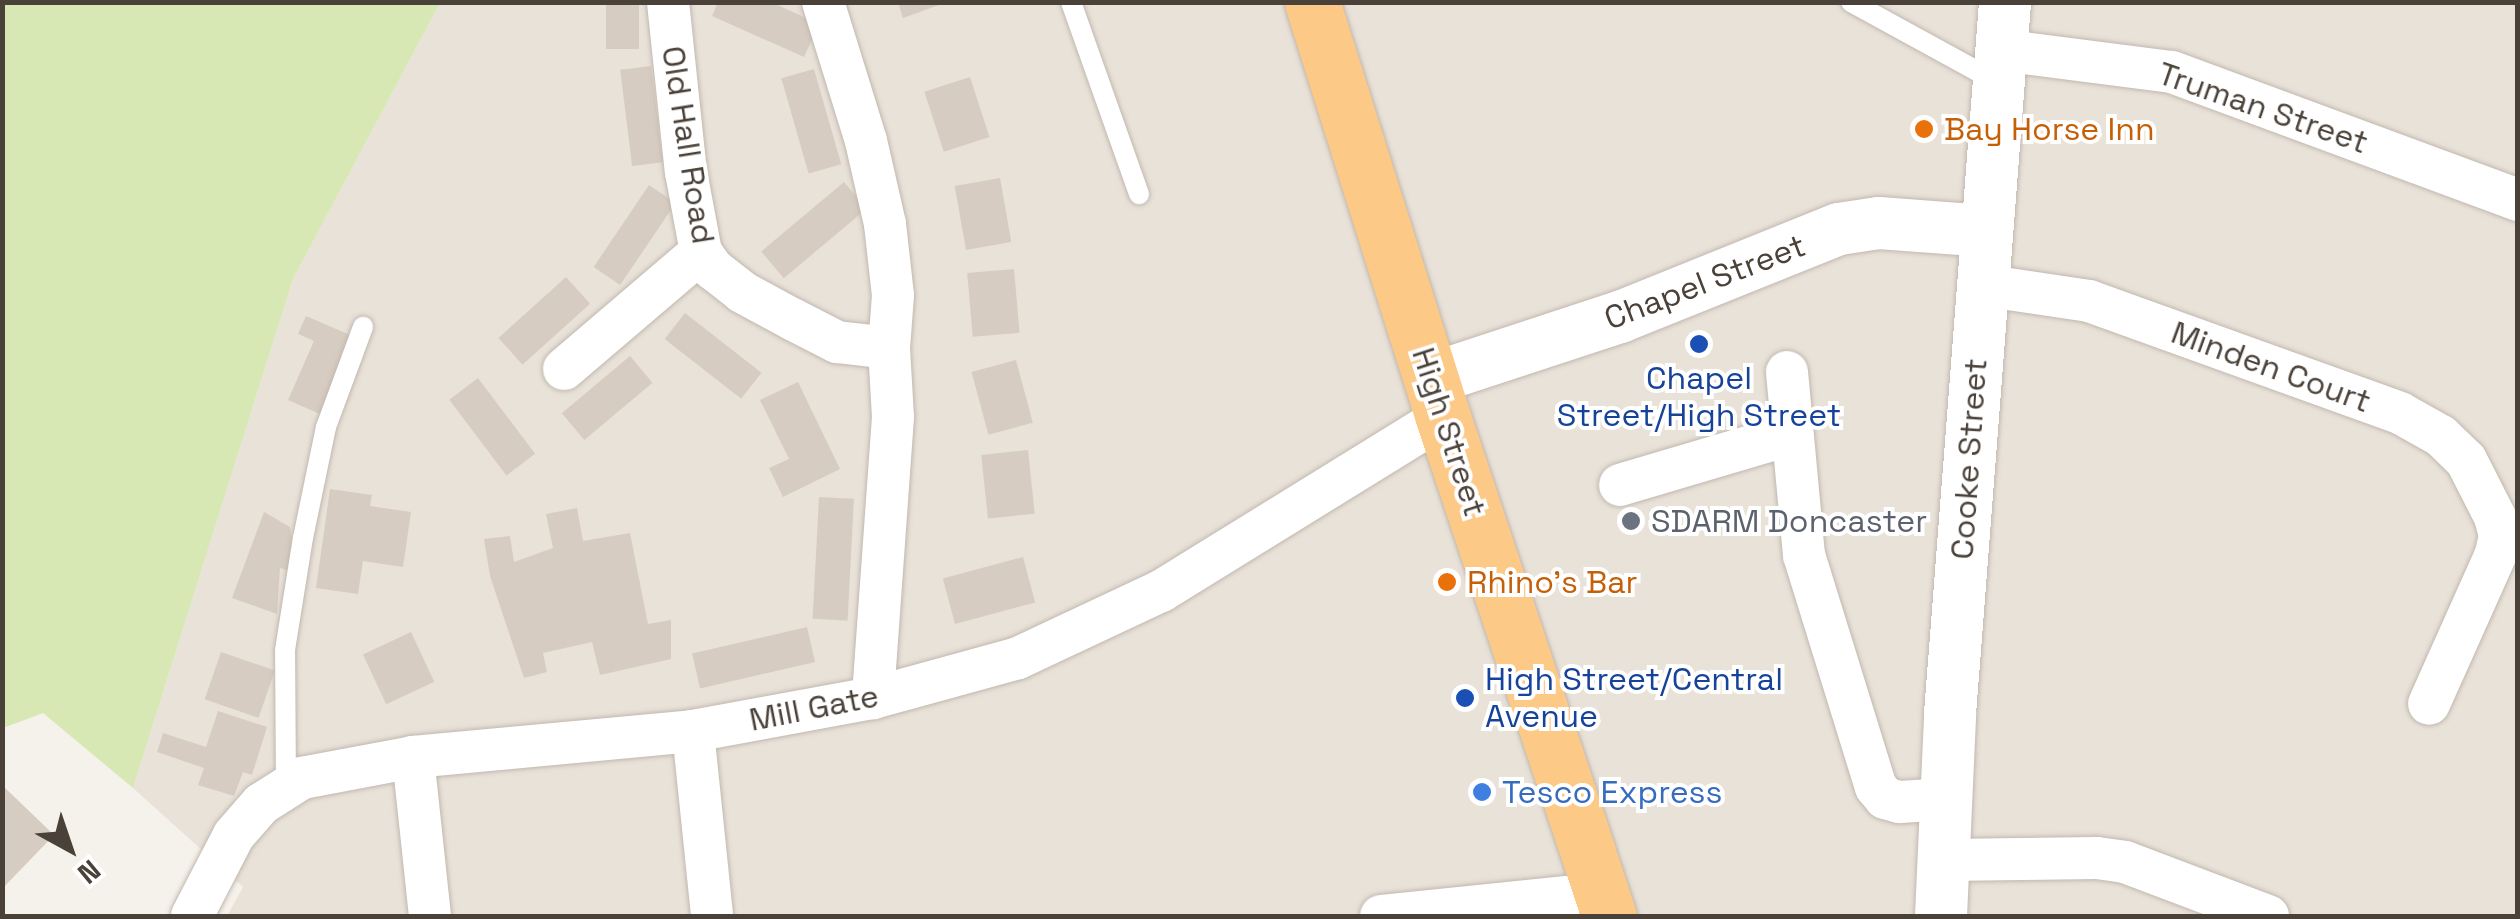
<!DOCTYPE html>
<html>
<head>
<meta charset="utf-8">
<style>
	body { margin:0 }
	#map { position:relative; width:2520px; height:919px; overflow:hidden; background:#f5f1eb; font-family:"Space Grotesk",sans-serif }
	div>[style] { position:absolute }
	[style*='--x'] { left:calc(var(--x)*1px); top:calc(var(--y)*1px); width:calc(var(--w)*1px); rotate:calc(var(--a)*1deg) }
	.residential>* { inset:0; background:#e9e2d9 }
	.green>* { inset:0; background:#d7e8b5 }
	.building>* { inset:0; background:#d7ccc1; transform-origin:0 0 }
	.roads { filter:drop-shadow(0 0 2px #c1b8ae) drop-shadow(0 0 2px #c1b8ae) }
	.service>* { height:20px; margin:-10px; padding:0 10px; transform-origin:10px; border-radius:10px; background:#fff }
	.minor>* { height:42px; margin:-21px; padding:0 21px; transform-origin:21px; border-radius:21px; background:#fff }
	.tertiary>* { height:52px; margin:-26px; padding:0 26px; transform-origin:26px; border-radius:26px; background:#fff }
	.trunk>* { height:55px; margin:-27.5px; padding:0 27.5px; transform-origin:27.5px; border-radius:27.5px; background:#fcc987 }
	.dots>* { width:28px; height:28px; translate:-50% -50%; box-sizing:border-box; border:5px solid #fff; border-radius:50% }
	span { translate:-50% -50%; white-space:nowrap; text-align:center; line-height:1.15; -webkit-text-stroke:8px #fff; paint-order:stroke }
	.street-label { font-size:32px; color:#4a4139 }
	.food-label { font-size:32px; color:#c56008 }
	.left { translate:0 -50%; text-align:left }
	.transit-label { font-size:32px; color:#164399 }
	.worship-label { font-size:32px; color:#5b616d }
	.shop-label { font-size:32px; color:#366cbe }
	.frame { position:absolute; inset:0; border:5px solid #4a4139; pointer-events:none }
	.north { position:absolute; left:20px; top:799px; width:100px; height:100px; -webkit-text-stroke:8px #fff; paint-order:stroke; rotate:140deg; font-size:28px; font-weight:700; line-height:40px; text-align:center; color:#4a4139 }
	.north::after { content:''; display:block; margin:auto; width:35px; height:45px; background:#4a4139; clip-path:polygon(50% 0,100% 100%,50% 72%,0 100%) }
</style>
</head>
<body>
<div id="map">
	<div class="residential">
		<i style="clip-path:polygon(440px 3px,2517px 3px,2517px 916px,227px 916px,243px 887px,133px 788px,293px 279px)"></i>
	</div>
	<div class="green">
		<i style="clip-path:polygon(3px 2px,440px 3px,293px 279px,133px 788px,43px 713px,3px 728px)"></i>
	</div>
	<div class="building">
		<i style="left:606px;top:2px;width:33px;height:47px"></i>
		<i style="clip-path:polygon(718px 2px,771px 2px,819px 24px,804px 57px,712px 16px)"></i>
		<i style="clip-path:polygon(898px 2px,938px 2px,939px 5px,903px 18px)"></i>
		<i style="left:651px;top:66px;width:97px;height:31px;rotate:83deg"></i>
		<i style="left:814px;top:69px;width:99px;height:34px;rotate:74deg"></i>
		<i style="left:970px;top:77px;width:63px;height:48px;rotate:72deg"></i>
		<i style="left:1000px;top:178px;width:65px;height:46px;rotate:80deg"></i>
		<i style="left:844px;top:182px;width:35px;height:108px;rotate:50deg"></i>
		<i style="left:649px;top:185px;width:32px;height:99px;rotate:34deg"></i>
		<i style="left:1014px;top:269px;width:64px;height:47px;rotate:85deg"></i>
		<i style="left:566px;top:277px;width:36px;height:91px;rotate:48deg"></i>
		<i style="left:685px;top:313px;width:97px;height:33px;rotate:38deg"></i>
		<i style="clip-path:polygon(306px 316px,357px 338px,322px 415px,288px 400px,314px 341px,298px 334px)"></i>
		<i style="left:630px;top:356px;width:35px;height:89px;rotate:50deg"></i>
		<i style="left:1016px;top:360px;width:65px;height:46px;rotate:75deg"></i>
		<i style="left:478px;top:378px;width:95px;height:36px;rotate:53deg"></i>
		<i style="clip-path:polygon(798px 382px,840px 469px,783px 497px,769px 468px,789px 459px,760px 400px)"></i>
		<i style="left:1028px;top:450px;width:64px;height:47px;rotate:84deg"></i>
		<i style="clip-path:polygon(330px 489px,372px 495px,370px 506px,411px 512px,403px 567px,363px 561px,358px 594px,316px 588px)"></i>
		<i style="left:819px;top:497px;width:35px;height:122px;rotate:3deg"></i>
		<i style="clip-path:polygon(577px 508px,583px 541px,630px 533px,648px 624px,671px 620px,671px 659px,600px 675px,592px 642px,543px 653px,547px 672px,524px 678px,490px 576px,484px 539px,510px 536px,514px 562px,553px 548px,546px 514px)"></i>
		<i style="clip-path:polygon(264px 512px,290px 527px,296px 573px,280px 568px,277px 614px,232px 598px)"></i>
		<i style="left:1023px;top:557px;width:47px;height:83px;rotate:75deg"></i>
		<i style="left:807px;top:627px;width:36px;height:118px;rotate:77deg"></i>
		<i style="left:411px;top:632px;width:55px;height:53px;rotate:65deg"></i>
		<i style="left:221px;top:652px;width:57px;height:50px;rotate:19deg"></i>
		<i style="clip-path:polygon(218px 711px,267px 727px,252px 775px,243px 772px,234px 796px,198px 785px,204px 768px,157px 752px,163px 733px,206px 747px)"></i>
		<i style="clip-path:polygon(2px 785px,54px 835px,2px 889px)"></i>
	</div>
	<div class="roads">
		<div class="service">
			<i style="--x:1071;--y:2;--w:204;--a:70.5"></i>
			<i style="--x:1851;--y:2;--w:164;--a:28.7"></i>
			<i style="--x:286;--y:786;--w:136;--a:-90.4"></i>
			<i style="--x:285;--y:650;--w:113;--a:-80.9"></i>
			<i style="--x:303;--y:538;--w:113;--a:-78.3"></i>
			<i style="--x:326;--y:427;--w:107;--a:-69.7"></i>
		</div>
		<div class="minor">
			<i style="--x:668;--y:2;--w:171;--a:84"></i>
			<i style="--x:686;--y:172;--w:81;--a:79.4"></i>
			<i style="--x:701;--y:252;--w:21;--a:55"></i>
			<i style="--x:713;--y:269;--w:37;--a:38"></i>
			<i style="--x:742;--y:292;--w:57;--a:28.4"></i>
			<i style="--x:792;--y:319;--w:51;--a:27.1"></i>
			<i style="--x:837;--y:342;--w:52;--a:6.6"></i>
			<i style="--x:823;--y:2;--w:145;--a:72.8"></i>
			<i style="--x:866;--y:141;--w:85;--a:77.1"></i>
			<i style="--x:885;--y:224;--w:71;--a:83.6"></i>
			<i style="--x:893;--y:295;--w:53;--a:94.3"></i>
			<i style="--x:889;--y:348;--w:69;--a:86.7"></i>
			<i style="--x:893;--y:417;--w:282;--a:94.1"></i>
			<i style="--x:2000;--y:50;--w:173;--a:7.3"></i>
			<i style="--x:2172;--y:72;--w:369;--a:20.3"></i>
			<i style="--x:1982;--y:285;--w:108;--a:8.5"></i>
			<i style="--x:2089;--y:301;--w:331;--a:19.8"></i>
			<i style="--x:2400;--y:413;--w:47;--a:29.3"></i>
			<i style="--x:2441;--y:436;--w:35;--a:44"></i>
			<i style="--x:2466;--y:460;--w:64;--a:63"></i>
			<i style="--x:2495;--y:517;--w:20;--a:75"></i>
			<i style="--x:2500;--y:536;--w:18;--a:103"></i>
			<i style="--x:2496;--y:554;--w:164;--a:114.1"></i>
			<i style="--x:564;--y:369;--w:180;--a:-40.5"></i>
			<i style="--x:1787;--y:372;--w:184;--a:84.7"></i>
			<i style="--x:1804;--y:555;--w:243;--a:72.8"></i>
			<i style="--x:1876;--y:787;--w:14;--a:51"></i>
			<i style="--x:1885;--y:798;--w:15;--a:16"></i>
			<i style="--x:1899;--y:802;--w:49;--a:-3.5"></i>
			<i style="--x:1620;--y:485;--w:179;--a:-16.5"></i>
			<i style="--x:693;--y:731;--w:186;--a:84.1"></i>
			<i style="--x:413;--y:757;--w:160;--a:83.9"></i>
			<i style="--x:1947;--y:860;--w:150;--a:-0.8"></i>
			<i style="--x:2097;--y:858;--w:28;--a:8"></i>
			<i style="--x:2125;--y:862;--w:153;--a:20.7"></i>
			<i style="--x:192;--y:916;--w:91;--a:-62.6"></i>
			<i style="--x:234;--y:835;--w:41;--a:-48.9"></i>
			<i style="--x:261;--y:804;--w:49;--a:-32.4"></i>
			<i style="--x:302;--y:778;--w:113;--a:-10.7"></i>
			<i style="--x:413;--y:757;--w:281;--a:-5.3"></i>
			<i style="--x:693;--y:731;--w:183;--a:-10.4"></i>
			<i style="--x:873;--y:698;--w:150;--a:-15.4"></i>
			<i style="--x:1018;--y:658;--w:158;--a:-25.1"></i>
			<i style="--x:1161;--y:591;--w:331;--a:-31.7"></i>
			<i style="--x:1381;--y:916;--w:222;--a:-5.9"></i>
		</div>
		<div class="tertiary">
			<i style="--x:1431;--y:379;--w:199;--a:-18.2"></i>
			<i style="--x:1620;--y:317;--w:236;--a:-21.9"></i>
			<i style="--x:1839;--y:229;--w:40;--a:-8.5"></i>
			<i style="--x:1879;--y:223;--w:106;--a:4.3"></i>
			<i style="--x:1941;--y:916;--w:202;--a:-87.4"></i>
			<i style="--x:1950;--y:714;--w:714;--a:-85.58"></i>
		</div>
		<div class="trunk">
			<i style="--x:1312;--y:2;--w:435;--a:72.5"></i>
			<i style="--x:1443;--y:417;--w:526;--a:71.6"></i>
		</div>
	</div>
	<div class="dots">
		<i style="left:1924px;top:129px;background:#e8710a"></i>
		<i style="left:1699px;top:344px;background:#1a4fb4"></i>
		<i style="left:1631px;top:521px;background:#6b7280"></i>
		<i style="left:1447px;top:582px;background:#e8710a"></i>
		<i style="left:1465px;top:698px;background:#1a4fb4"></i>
		<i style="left:1482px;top:792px;background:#3f7fe0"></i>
	</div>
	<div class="street-label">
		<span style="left:2263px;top:108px;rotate:19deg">Truman Street</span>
		<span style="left:688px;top:145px;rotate:81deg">Old Hall Road</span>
		<span style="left:1705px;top:282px;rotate:-21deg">Chapel Street</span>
		<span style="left:2271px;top:367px;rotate:20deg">Minden Court</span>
		<span style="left:1449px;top:432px;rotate:72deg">High Street</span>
		<span style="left:1969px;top:459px;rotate:-86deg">Cooke Street</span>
		<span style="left:814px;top:708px;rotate:-11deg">Mill Gate</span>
	</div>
	<div class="food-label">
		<span class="left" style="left:1944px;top:129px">Bay Horse Inn</span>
		<span class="left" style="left:1467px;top:582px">Rhino's Bar</span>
	</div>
	<div class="transit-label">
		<span style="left:1699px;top:397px">Chapel<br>Street/High Street</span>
		<span class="left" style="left:1485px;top:698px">High Street/Central<br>Avenue</span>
	</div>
	<div class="worship-label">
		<span class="left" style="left:1651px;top:521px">SDARM Doncaster</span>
	</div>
	<div class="shop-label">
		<span class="left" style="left:1502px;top:792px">Tesco Express</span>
	</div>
	<div class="frame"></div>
	<div class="north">N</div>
</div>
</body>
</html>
